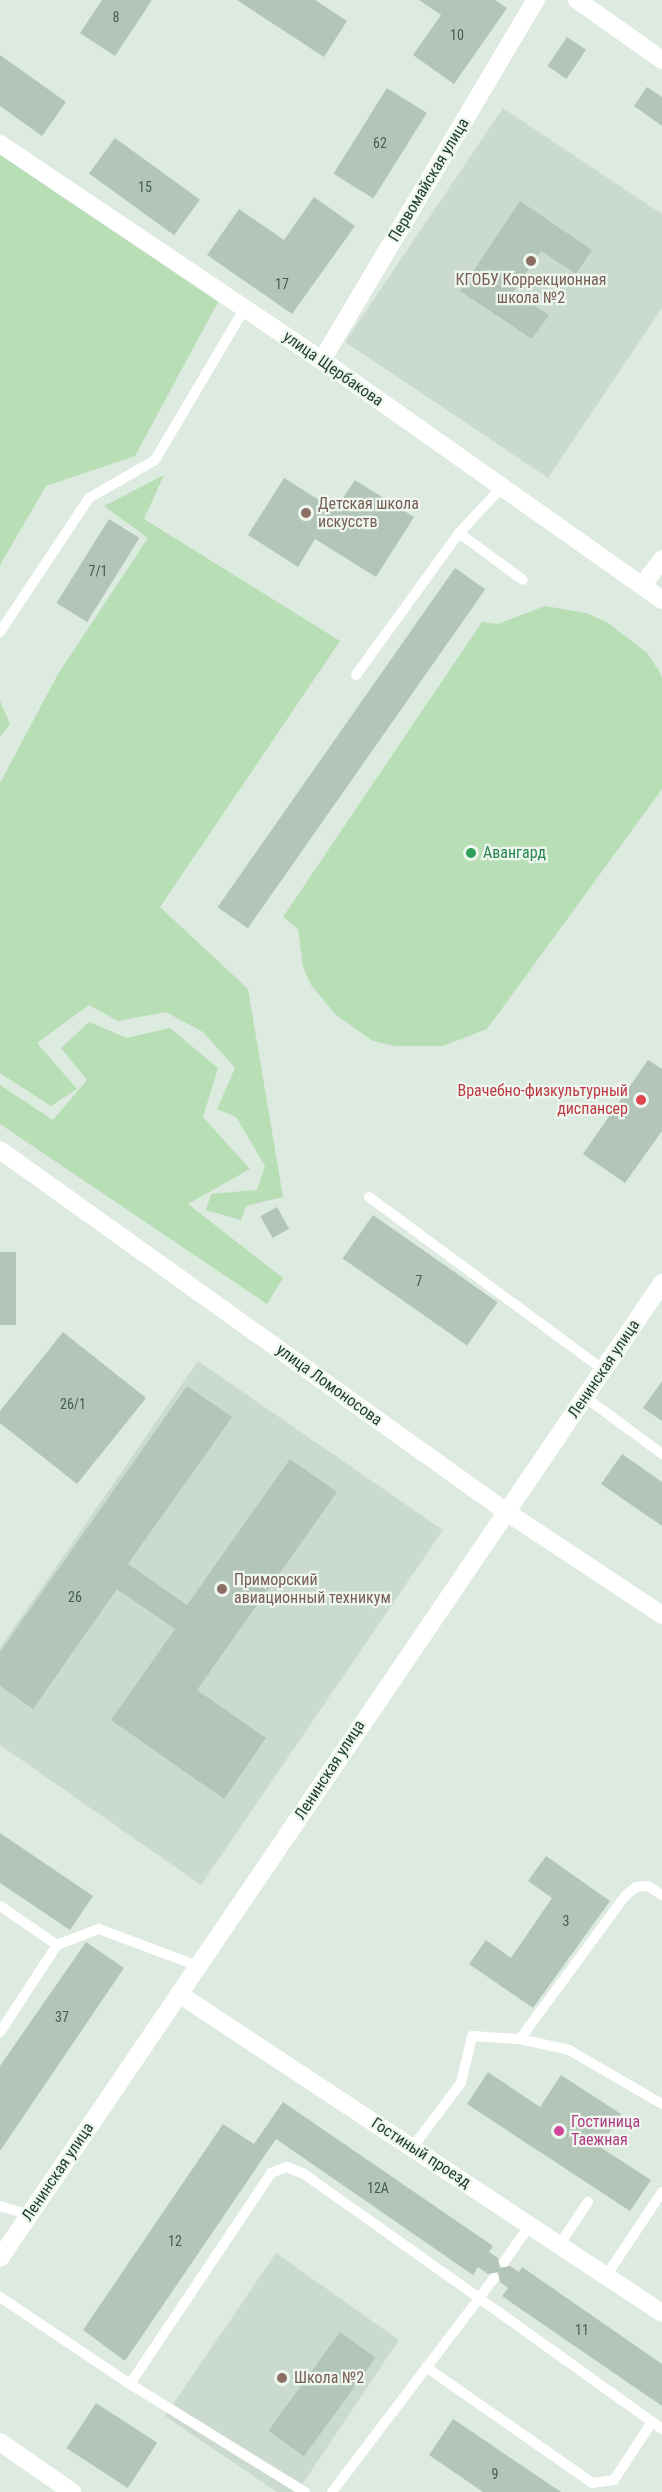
<!DOCTYPE html>
<html>
<head>
<meta charset="utf-8">
<style>
	body { margin:0 }
	#map { position:relative; width:662px; height:2492px; overflow:hidden; background:#ddeae0; font-family:"Roboto Condensed",sans-serif }
	div>[style] { position:absolute }
	[style*='--x'] { left:calc(var(--x)*1px); top:calc(var(--y)*1px); width:calc(var(--w)*1px); rotate:calc(var(--a)*1deg) }
	.built>* { inset:0; background:#cbdacf }
	.green>* { inset:0; background:#b7deb4 }
	.building>* { inset:0; background:#b3c5b8; transform-origin:0 0 }
	.service>* { height:10px; margin:-5px; padding:0 5px; transform-origin:5px; border-radius:5px; background:#fff }
	.minor>* { height:18px; margin:-9px; padding:0 9px; transform-origin:9px; border-radius:9px; background:#fff }
	.secondary>* { height:18px; margin:-9px; padding:0 9px; transform-origin:9px; border-radius:9px; background:#fff }
	.dots>* { width:16px; height:16px; translate:-50% -50%; box-sizing:border-box; border:3px solid #eef7ef; border-radius:50% }
	span { translate:-50% -50%; white-space:nowrap; text-align:center; line-height:1.15; -webkit-text-stroke:4.5px #eef7ef; paint-order:stroke }
	.number-label { font-size:14px; color:#435e4e }
	.number-label span { -webkit-text-stroke-width:0 }
	.street-label { font-size:16px; color:#1e3b2a }
	.education-label { font-size:16px; color:#785e54 }
	.left { translate:0 -50%; text-align:left }
	.leisure-label { font-size:16px; color:#27864d }
	.health-label { font-size:16px; color:#be3a42 }
	.right { translate:-100% -50%; text-align:right }
	.hotel-label { font-size:16px; color:#b23c85 }
</style>
</head>
<body>
<div id="map">
	<div class="built">
		<i style="clip-path:polygon(503px 108px,662px 214px,662px 308px,548px 478px,345px 342px)"></i>
		<i style="clip-path:polygon(198px 1361px,443px 1530px,201px 1885px,0 1745px,0 1648px)"></i>
		<i style="clip-path:polygon(276px 2253px,399px 2340px,297px 2492px,277px 2492px,165px 2416px)"></i>
	</div>
	<div class="green">
		<i style="clip-path:polygon(0 151px,218px 302px,135px 456px,46px 486px,0 565px)"></i>
		<i style="clip-path:polygon(164px 475px,144px 519px,340px 641px,160px 907px,248px 989px,283px 1197px,246px 1206px,241px 1220px,206px 1210px,211px 1194px,257px 1190px,265px 1166px,236px 1117px,217px 1109px,235px 1068px,203px 1032px,166px 1012px,118px 1021px,89px 1005px,37px 1043px,77px 1089px,51px 1106px,0 1073px,0 783px,58px 674px,148px 538px,104px 506px)"></i>
		<i style="clip-path:polygon(545px 606px,586px 613px,608px 623px,647px 653px,659px 671px,662px 677px,662px 789px,487px 1029px,443px 1046px,395px 1046px,373px 1041px,336px 1015px,311px 985px,303px 967px,298px 929px,283px 917px,482px 622px,498px 624px)"></i>
		<i style="clip-path:polygon(0 701px,10px 724px,0 737px)"></i>
		<i style="clip-path:polygon(89px 1022px,127px 1038px,170px 1028px,218px 1068px,203px 1117px,250px 1169px,188px 1204px,283px 1278px,267px 1304px,0 1124px,0 1085px,53px 1120px,87px 1080px,61px 1048px)"></i>
	</div>
	<div class="building">
		<i style="clip-path:polygon(102px 0,152px 0,115px 56px,80px 33px)"></i>
		<i style="clip-path:polygon(237px 0,315px 0,347px 21px,324px 57px)"></i>
		<i style="clip-path:polygon(419px 0,495px 0,507px 8px,454px 84px,413px 55px,441px 15px)"></i>
		<i style="left:567px;top:37px;width:23px;height:35px;rotate:34deg"></i>
		<i style="clip-path:polygon(0 55px,66px 102px,42px 136px,0 106px)"></i>
		<i style="clip-path:polygon(647px 87px,662px 97px,662px 126px,634px 106px)"></i>
		<i style="left:387px;top:88px;width:47px;height:101px;rotate:32deg"></i>
		<i style="left:115px;top:138px;width:105px;height:44px;rotate:36deg"></i>
		<i style="clip-path:polygon(314px 197px,355px 226px,292px 314px,207px 255px,239px 209px,284px 240px)"></i>
		<i style="clip-path:polygon(520px 201px,592px 250px,576px 274px,541px 251px,513px 292px,549px 315px,532px 339px,460px 291px)"></i>
		<i style="clip-path:polygon(284px 478px,335px 510px,355px 480px,414px 517px,376px 577px,315px 539px,298px 567px,248px 535px)"></i>
		<i style="left:109px;top:519px;width:36px;height:99px;rotate:32deg"></i>
		<i style="left:455px;top:568px;width:37px;height:414px;rotate:35deg"></i>
		<i style="clip-path:polygon(648px 1060px,662px 1069px,662px 1131px,625px 1183px,583px 1154px)"></i>
		<i style="left:277px;top:1207px;width:25px;height:19px;rotate:61deg"></i>
		<i style="left:373px;top:1215px;width:152px;height:53px;rotate:35deg"></i>
		<i style="left:0;top:1252px;width:16px;height:73px"></i>
		<i style="clip-path:polygon(63px 1332px,146px 1398px,77px 1484px,0 1423px,0 1411px)"></i>
		<i style="clip-path:polygon(662px 1381px,662px 1421px,643px 1408px)"></i>
		<i style="clip-path:polygon(187px 1386px,232px 1417px,128px 1564px,187px 1605px,290px 1459px,337px 1492px,197px 1690px,266px 1738px,224px 1799px,111px 1720px,175px 1629px,117px 1589px,33px 1709px,0 1686px,0 1652px)"></i>
		<i style="clip-path:polygon(622px 1454px,662px 1482px,662px 1526px,601px 1484px)"></i>
		<i style="clip-path:polygon(0 1833px,93px 1896px,70px 1930px,0 1883px)"></i>
		<i style="clip-path:polygon(546px 1856px,610px 1901px,533px 2008px,469px 1964px,486px 1940px,511px 1958px,552px 1898px,528px 1881px)"></i>
		<i style="clip-path:polygon(86px 1942px,124px 1968px,0 2151px,0 2066px)"></i>
		<i style="clip-path:polygon(488px 2072px,540px 2107px,561px 2075px,621px 2114px,600px 2147px,651px 2180px,630px 2211px,467px 2104px)"></i>
		<i style="clip-path:polygon(283px 2102px,493px 2246px,489px 2252px,498px 2258px,500px 2268px,510px 2266px,519px 2272px,522px 2267px,662px 2364px,662px 2406px,502px 2296px,508px 2288px,500px 2282px,498px 2272px,488px 2274px,478px 2267px,473px 2275px,276px 2139px,125px 2361px,83px 2330px,223px 2124px,254px 2144px)"></i>
		<i style="left:340px;top:2332px;width:44px;height:122px;rotate:36deg"></i>
		<i style="left:96px;top:2403px;width:73px;height:54px;rotate:33deg"></i>
		<i style="clip-path:polygon(453px 2419px,561px 2492px,483px 2492px,429px 2455px)"></i>
	</div>
	<div class="service">
		<i style="--x:459;--y:533;--w:79;--a:36.3"></i>
		<i style="--x:0;--y:632;--w:161;--a:-56.4"></i>
		<i style="--x:89;--y:498;--w:76;--a:-29.9"></i>
		<i style="--x:155;--y:460;--w:177;--a:-59.4"></i>
		<i style="--x:356;--y:675;--w:175;--a:-54"></i>
		<i style="--x:459;--y:533;--w:63;--a:-46.9"></i>
		<i style="--x:369;--y:1197;--w:292;--a:36.4"></i>
		<i style="--x:585;--y:1397;--w:96;--a:36.5"></i>
		<i style="--x:0;--y:1906;--w:69;--a:34.4"></i>
		<i style="--x:57;--y:1945;--w:104;--a:123.2"></i>
		<i style="--x:57;--y:1945;--w:45;--a:-20.9"></i>
		<i style="--x:99;--y:1929;--w:106;--a:20.5"></i>
		<i style="--x:520;--y:2039;--w:177;--a:-53.7"></i>
		<i style="--x:625;--y:1896;--w:14;--a:-39"></i>
		<i style="--x:636;--y:1887;--w:12;--a:-5"></i>
		<i style="--x:648;--y:1886;--w:17;--a:33"></i>
		<i style="--x:412;--y:2148;--w:81;--a:-53"></i>
		<i style="--x:461;--y:2083;--w:48;--a:-76.8"></i>
		<i style="--x:472;--y:2036;--w:48;--a:3.6"></i>
		<i style="--x:520;--y:2039;--w:50;--a:12.7"></i>
		<i style="--x:569;--y:2050;--w:108;--a:30.1"></i>
		<i style="--x:0;--y:2206;--w:30;--a:17"></i>
		<i style="--x:559;--y:2245;--w:52;--a:-56"></i>
		<i style="--x:504;--y:2262;--w:45;--a:-54.9"></i>
		<i style="--x:606;--y:2276;--w:101;--a:-56.3"></i>
		<i style="--x:0;--y:2297;--w:156;--a:33.8"></i>
		<i style="--x:130;--y:2384;--w:254;--a:-56.2"></i>
		<i style="--x:271;--y:2173;--w:17;--a:-21"></i>
		<i style="--x:287;--y:2167;--w:18;--a:22"></i>
		<i style="--x:304;--y:2174;--w:214;--a:35.3"></i>
		<i style="--x:479;--y:2298;--w:25;--a:-53"></i>
		<i style="--x:426;--y:2367;--w:203;--a:34.9"></i>
		<i style="--x:592;--y:2483;--w:22;--a:-8"></i>
		<i style="--x:614;--y:2480;--w:69;--a:-56.8"></i>
		<i style="--x:130;--y:2384;--w:206;--a:31.7"></i>
		<i style="--x:332;--y:2492;--w:243;--a:-52.8"></i>
		<i style="--x:479;--y:2298;--w:225;--a:35.6"></i>
	</div>
	<div class="minor">
		<i style="--x:577;--y:0;--w:104;--a:35.2"></i>
		<i style="--x:322;--y:360;--w:419;--a:-59.3"></i>
		<i style="--x:642;--y:586;--w:34;--a:-53"></i>
		<i style="--x:179;--y:1994;--w:579;--a:33.44"></i>
		<i style="--x:0;--y:2442;--w:88;--a:34.8"></i>
	</div>
	<div class="secondary">
		<i style="--x:0;--y:144;--w:388;--a:33.9"></i>
		<i style="--x:322;--y:360;--w:416;--a:35.2"></i>
		<i style="--x:0;--y:1150;--w:624;--a:35.55"></i>
		<i style="--x:508;--y:1513;--w:185;--a:33.5"></i>
		<i style="--x:0;--y:2258;--w:1179;--a:-55.82"></i>
	</div>
	<div class="dots">
		<i style="left:531px;top:261px;background:#8d6e63"></i>
		<i style="left:306px;top:513px;background:#8d6e63"></i>
		<i style="left:471px;top:853px;background:#2e9e5b"></i>
		<i style="left:641px;top:1100px;background:#e0444e"></i>
		<i style="left:222px;top:1589px;background:#8d6e63"></i>
		<i style="left:559px;top:2131px;background:#d1479c"></i>
		<i style="left:282px;top:2378px;background:#8d6e63"></i>
	</div>
	<div class="number-label">
		<span style="left:116px;top:17px">8</span>
		<span style="left:457px;top:35px">10</span>
		<span style="left:380px;top:143px">62</span>
		<span style="left:145px;top:187px">15</span>
		<span style="left:282px;top:284px">17</span>
		<span style="left:98px;top:571px">7/1</span>
		<span style="left:419px;top:1281px">7</span>
		<span style="left:73px;top:1404px">26/1</span>
		<span style="left:75px;top:1597px">26</span>
		<span style="left:566px;top:1921px">3</span>
		<span style="left:62px;top:2017px">37</span>
		<span style="left:378px;top:2188px">12А</span>
		<span style="left:175px;top:2241px">12</span>
		<span style="left:582px;top:2330px">11</span>
		<span style="left:495px;top:2474px">9</span>
	</div>
	<div class="street-label">
		<span style="left:429px;top:180px;rotate:-59deg">Первомайская улица</span>
		<span style="left:333px;top:369px;rotate:35deg">улица Щербакова</span>
		<span style="left:604px;top:1369px;rotate:-56deg">Ленинская улица</span>
		<span style="left:329px;top:1385px;rotate:36deg">улица Ломоносова</span>
		<span style="left:330px;top:1770px;rotate:-57deg">Ленинская улица</span>
		<span style="left:421px;top:2153px;rotate:33deg">Гостиный проезд</span>
		<span style="left:58px;top:2172px;rotate:-56deg">Ленинская улица</span>
	</div>
	<div class="education-label">
		<span style="left:531px;top:289px">КГОБУ Коррекционная<br>школа №2</span>
		<span class="left" style="left:318px;top:513px">Детская школа<br>искусств</span>
		<span class="left" style="left:234px;top:1589px">Приморский<br>авиационный техникум</span>
		<span class="left" style="left:294px;top:2378px">Школа №2</span>
	</div>
	<div class="leisure-label">
		<span class="left" style="left:483px;top:853px">Авангард</span>
	</div>
	<div class="health-label">
		<span class="right" style="left:628px;top:1100px">Врачебно-физкультурный<br>диспансер</span>
	</div>
	<div class="hotel-label">
		<span class="left" style="left:571px;top:2131px">Гостиница<br>Таежная</span>
	</div>
</div>
</body>
</html>
